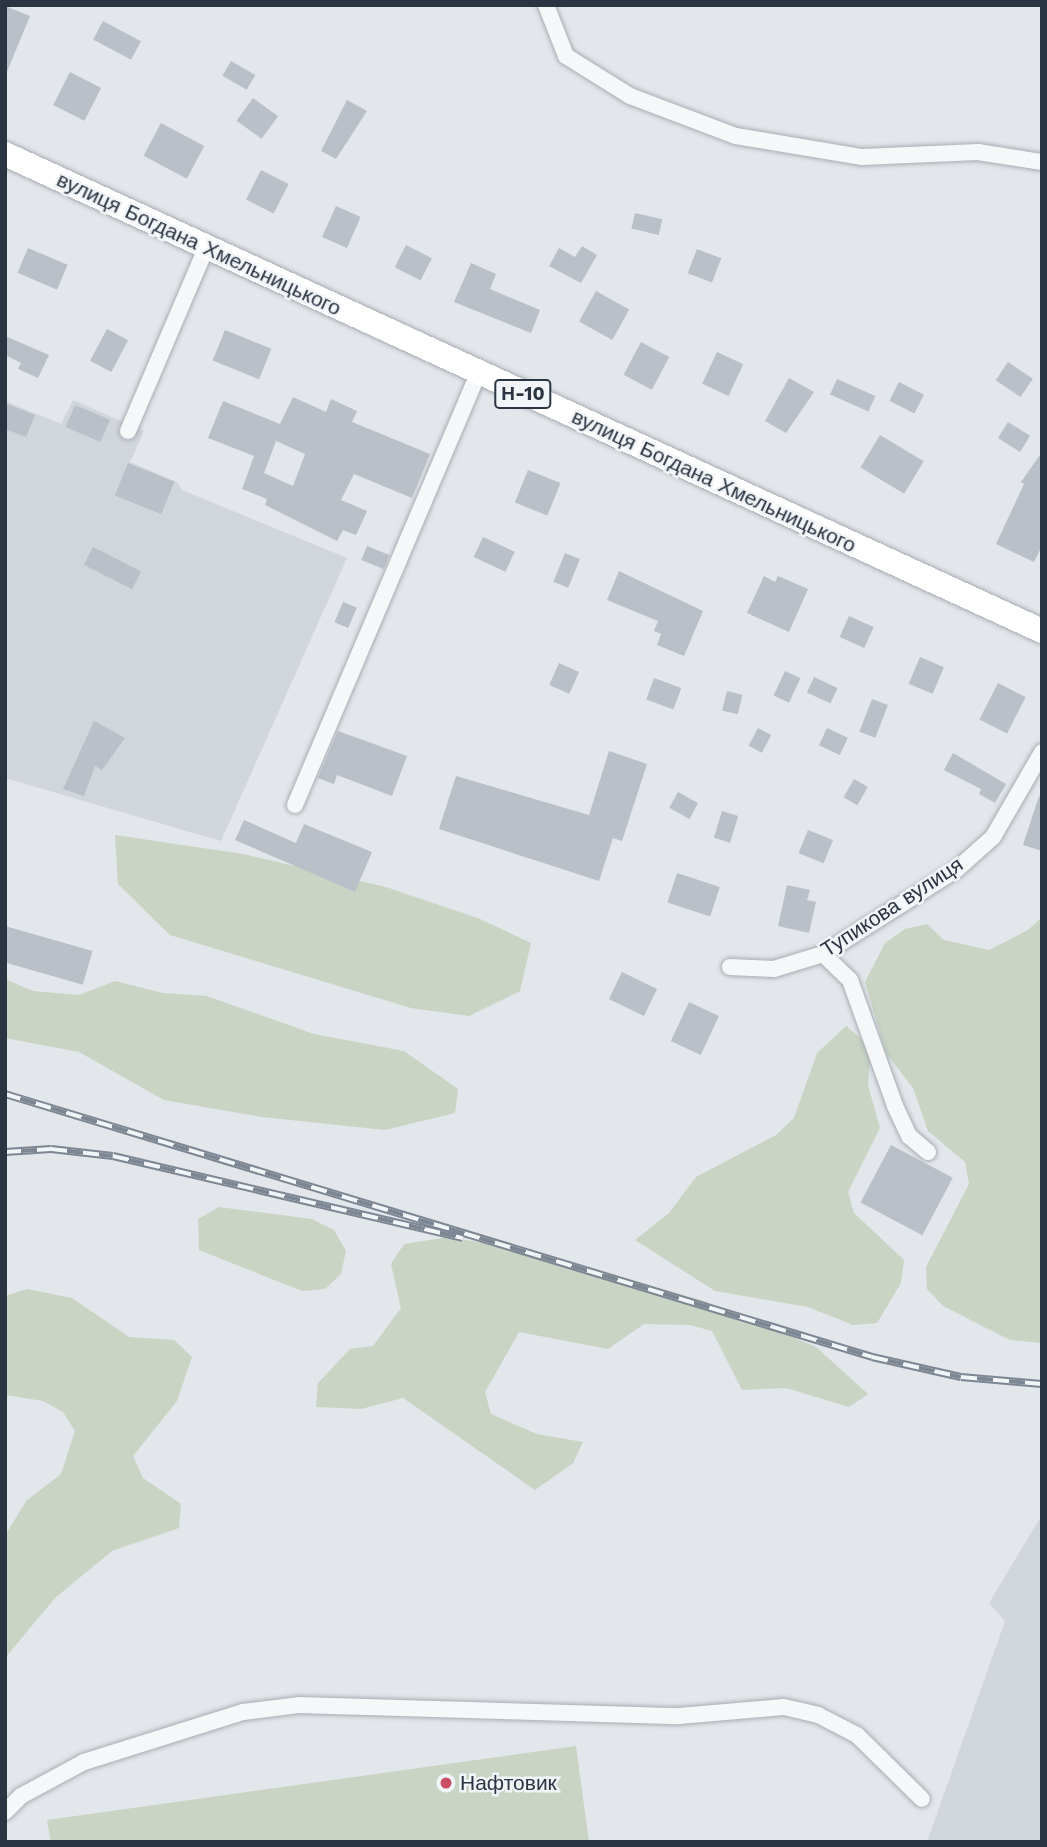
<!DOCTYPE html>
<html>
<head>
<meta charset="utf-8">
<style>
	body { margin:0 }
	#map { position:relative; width:1047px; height:1847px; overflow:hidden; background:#e3e6ea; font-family:"Work Sans",sans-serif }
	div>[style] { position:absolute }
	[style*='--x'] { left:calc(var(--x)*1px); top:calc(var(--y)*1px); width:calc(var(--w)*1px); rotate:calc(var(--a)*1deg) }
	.built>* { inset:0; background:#d1d5dc }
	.green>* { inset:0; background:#c9d4c4 }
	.building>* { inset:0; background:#bac0c7; transform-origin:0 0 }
	.roads { filter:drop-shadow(0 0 2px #a8adb4) drop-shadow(0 0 2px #a8adb4) }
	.minor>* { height:16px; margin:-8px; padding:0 8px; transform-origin:8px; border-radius:8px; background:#f5f7f9 }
	.primary>* { height:24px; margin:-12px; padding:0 12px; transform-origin:12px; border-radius:12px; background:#fff }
	.rail>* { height:8px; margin-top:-4px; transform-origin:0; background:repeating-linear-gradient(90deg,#f2f5f8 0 16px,#7d8693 0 32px); box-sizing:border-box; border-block:2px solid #7d8693 }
	.dots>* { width:19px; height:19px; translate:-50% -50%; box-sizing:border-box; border:4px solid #f2f5f8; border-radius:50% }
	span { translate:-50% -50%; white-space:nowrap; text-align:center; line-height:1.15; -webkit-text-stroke:5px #f2f5f8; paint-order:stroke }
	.shield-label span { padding:2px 5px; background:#f2f5f8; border:2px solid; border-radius:5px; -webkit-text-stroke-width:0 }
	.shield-label { font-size:19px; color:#2b3442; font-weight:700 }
	.street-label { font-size:21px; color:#2b3442 }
	.poi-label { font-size:21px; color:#2b3442 }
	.left { translate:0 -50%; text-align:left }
	.frame { position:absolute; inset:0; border:7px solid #2b3442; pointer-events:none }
</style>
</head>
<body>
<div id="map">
	<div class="built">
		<i style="clip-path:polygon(73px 400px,144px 431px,130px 462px,177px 482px,182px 490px,347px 558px,221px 841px,5px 778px,5px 401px,61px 424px)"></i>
		<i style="clip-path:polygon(1042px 1515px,1042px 1842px,927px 1842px,1005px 1621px,989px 1603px)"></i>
	</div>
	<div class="green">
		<i style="clip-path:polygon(115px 835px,243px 854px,386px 887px,480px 919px,531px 943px,520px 991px,469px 1016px,411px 1008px,170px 935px,118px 884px)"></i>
		<i style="clip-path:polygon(1042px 917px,1042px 1343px,1010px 1340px,943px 1306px,927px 1289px,926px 1267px,969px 1184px,965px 1162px,928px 1131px,913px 1088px,886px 1053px,865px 982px,885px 943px,905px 929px,927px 924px,944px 940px,989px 950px,1028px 930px)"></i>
		<i style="clip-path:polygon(5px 979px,33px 991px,79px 995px,115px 981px,163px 993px,207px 996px,314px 1034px,404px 1051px,458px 1089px,455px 1113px,385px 1130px,262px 1117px,164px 1100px,79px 1052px,5px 1038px)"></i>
		<i style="clip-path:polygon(846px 1026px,864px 1041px,870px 1061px,868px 1085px,880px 1128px,848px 1192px,854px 1213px,904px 1260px,901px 1283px,877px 1323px,853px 1325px,808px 1307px,715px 1291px,635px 1240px,669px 1213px,696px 1177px,776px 1135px,794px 1118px,817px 1053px)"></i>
		<i style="clip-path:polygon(219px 1207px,312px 1219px,334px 1230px,346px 1251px,341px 1274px,325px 1289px,302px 1291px,199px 1250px,198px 1219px)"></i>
		<i style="clip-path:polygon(449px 1237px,535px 1252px,704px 1301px,816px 1347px,868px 1394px,849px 1407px,786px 1388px,742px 1390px,712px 1331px,690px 1325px,644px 1324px,608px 1349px,519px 1332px,485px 1392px,491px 1414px,537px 1434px,583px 1442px,573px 1463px,535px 1490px,403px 1398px,361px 1409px,316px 1407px,318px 1383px,350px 1349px,373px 1346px,401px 1308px,391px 1264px,404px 1244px)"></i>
		<i style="clip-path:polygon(27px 1289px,72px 1298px,129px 1337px,174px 1340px,192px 1357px,177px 1401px,133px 1456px,143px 1478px,181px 1504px,179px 1528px,112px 1551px,55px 1598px,5px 1658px,5px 1536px,26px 1501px,61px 1474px,75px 1431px,63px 1412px,43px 1401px,5px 1395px,5px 1296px)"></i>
		<i style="clip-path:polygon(576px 1746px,589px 1842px,51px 1842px,47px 1820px)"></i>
	</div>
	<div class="building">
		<i style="clip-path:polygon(5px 6px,30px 16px,6px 74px,5px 74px)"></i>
		<i style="left:103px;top:21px;width:43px;height:21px;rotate:28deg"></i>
		<i style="left:231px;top:61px;width:28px;height:17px;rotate:30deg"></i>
		<i style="left:70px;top:72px;width:35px;height:37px;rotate:27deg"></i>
		<i style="left:253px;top:98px;width:31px;height:28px;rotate:36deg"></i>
		<i style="clip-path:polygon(347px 100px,367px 111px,336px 159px,321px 151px)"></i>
		<i style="left:161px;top:123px;width:49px;height:37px;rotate:28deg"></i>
		<i style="left:261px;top:170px;width:31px;height:33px;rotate:27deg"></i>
		<i style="left:336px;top:206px;width:27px;height:34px;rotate:24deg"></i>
		<i style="left:635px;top:213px;width:28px;height:16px;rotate:13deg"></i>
		<i style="left:406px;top:245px;width:29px;height:25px;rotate:27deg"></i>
		<i style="clip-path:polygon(582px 246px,597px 255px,581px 283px,549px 266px,559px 248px,575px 257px)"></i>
		<i style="left:28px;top:248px;width:43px;height:27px;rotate:23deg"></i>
		<i style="left:697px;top:249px;width:26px;height:26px;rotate:21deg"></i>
		<i style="clip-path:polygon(471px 263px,496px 274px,490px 289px,540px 310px,531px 333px,454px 302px)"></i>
		<i style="left:596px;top:291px;width:38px;height:35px;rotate:29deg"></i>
		<i style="left:107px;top:329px;width:24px;height:36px;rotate:28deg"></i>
		<i style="left:225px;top:330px;width:50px;height:33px;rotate:22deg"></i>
		<i style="clip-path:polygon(5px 336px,49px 355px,38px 378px,18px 369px,21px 363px,5px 355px)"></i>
		<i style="left:641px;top:342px;width:32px;height:37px;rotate:28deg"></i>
		<i style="left:717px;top:352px;width:29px;height:35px;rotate:25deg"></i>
		<i style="left:1008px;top:362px;width:30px;height:22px;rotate:34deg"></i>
		<i style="clip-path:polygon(789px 378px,814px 392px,786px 433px,765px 421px)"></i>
		<i style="left:837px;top:379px;width:42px;height:17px;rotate:24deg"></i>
		<i style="left:899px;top:382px;width:28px;height:21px;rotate:27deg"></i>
		<i style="clip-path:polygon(evenodd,293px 397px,326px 412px,331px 399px,357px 411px,352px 422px,430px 454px,412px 498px,354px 474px,341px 500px,367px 511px,356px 535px,343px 530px,337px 541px,265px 505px,267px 499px,242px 489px,254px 456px,208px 438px,223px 401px,280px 424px,293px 397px,276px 441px,305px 454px,293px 486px,264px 473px,276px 441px)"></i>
		<i style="clip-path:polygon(5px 403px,35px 415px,26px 437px,5px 429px)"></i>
		<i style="left:75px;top:405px;width:38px;height:24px;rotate:23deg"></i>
		<i style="left:1008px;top:422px;width:26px;height:19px;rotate:32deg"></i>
		<i style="left:880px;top:435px;width:51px;height:38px;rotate:31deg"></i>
		<i style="clip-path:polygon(1042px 452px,1042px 546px,1034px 562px,996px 544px,1024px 484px,1021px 482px)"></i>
		<i style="left:128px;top:463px;width:50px;height:35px;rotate:22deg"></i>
		<i style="left:528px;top:470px;width:35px;height:35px;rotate:22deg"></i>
		<i style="left:483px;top:537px;width:35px;height:22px;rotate:25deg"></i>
		<i style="left:367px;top:546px;width:24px;height:15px;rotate:22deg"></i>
		<i style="left:93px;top:547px;width:54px;height:20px;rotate:27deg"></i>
		<i style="left:565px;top:553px;width:16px;height:31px;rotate:22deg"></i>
		<i style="clip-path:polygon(619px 571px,703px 611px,684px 656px,657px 645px,661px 634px,654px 631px,658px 621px,607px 600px)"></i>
		<i style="clip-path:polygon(764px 576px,775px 582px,778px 576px,808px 589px,789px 632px,747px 613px)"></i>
		<i style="left:343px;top:602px;width:15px;height:22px;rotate:23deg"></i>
		<i style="left:849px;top:616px;width:27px;height:23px;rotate:24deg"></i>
		<i style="left:920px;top:657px;width:26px;height:29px;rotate:23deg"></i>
		<i style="left:559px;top:663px;width:22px;height:24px;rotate:24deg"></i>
		<i style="left:785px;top:671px;width:17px;height:27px;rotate:25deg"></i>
		<i style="left:814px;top:677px;width:26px;height:17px;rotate:25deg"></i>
		<i style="left:654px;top:678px;width:29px;height:23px;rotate:20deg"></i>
		<i style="left:998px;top:683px;width:31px;height:41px;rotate:27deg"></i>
		<i style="left:727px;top:691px;width:16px;height:20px;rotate:14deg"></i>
		<i style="left:872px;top:699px;width:17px;height:35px;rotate:21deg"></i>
		<i style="clip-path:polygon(94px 721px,125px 738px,102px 770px,95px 766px,84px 796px,63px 789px)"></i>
		<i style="left:758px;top:728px;width:15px;height:20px;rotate:28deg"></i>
		<i style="left:827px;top:728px;width:23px;height:19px;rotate:25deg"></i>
		<i style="clip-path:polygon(338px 731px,407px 756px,392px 796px,337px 775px,334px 784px,318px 778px)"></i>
		<i style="clip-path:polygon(609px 751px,647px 764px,622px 841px,613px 838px,599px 881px,439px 829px,456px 776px,589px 815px)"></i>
		<i style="clip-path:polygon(953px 753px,1006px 784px,995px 803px,979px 794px,981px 789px,944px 770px)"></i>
		<i style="left:854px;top:779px;width:16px;height:21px;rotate:30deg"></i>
		<i style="left:678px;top:792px;width:23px;height:18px;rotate:29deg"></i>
		<i style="clip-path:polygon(1039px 796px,1042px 797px,1042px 851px,1023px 845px)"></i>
		<i style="left:722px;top:811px;width:17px;height:28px;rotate:17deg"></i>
		<i style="clip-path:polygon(244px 820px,296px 843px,304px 824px,372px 852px,355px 892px,235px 840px)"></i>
		<i style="left:808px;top:830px;width:27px;height:25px;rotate:22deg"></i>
		<i style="left:677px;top:873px;width:45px;height:31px;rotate:18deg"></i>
		<i style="clip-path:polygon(787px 885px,810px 890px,807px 900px,816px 902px,809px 933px,778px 926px)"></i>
		<i style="left:5px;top:926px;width:91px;height:35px;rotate:16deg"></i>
		<i style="left:622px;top:972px;width:39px;height:30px;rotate:26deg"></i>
		<i style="left:689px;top:1002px;width:33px;height:43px;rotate:25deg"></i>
		<i style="left:891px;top:1145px;width:70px;height:65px;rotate:28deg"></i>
	</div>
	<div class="roads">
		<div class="minor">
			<i style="--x:546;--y:5;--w:55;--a:68.6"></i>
			<i style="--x:566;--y:56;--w:75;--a:32"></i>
			<i style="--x:630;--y:96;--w:113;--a:20.7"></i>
			<i style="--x:736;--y:136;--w:128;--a:9.5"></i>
			<i style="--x:862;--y:157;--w:116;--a:-2.5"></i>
			<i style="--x:978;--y:152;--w:65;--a:8.9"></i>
			<i style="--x:128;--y:431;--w:199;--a:-66.9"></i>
			<i style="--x:295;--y:805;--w:469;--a:-67"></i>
			<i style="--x:823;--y:954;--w:37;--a:44"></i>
			<i style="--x:850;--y:980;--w:134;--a:70.3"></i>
			<i style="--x:895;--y:1106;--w:33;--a:65"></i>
			<i style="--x:909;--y:1136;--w:25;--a:40"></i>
			<i style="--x:730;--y:967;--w:44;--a:2.6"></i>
			<i style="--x:774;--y:969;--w:51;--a:-17"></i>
			<i style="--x:823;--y:954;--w:157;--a:-32.3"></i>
			<i style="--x:956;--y:870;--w:50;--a:-41.7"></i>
			<i style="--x:993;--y:837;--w:98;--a:-60"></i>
			<i style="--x:5;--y:1812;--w:23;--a:-45"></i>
			<i style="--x:21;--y:1796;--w:72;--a:-28.4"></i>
			<i style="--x:84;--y:1762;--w:167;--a:-17.5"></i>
			<i style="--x:243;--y:1712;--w:56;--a:-7.1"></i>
			<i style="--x:299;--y:1705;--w:380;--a:1.7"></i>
			<i style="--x:679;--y:1716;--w:105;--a:-4.9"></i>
			<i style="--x:784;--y:1707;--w:35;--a:13"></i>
			<i style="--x:818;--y:1715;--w:44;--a:27.1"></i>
			<i style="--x:857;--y:1735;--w:91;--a:44.6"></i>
		</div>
		<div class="primary">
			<i style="--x:5;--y:154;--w:1141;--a:24.7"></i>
		</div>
	</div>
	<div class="rail">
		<i style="--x:5;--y:1094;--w:906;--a:16.87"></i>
		<i style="--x:872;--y:1357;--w:91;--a:12.7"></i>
		<i style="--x:961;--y:1377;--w:81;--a:4.9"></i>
		<i style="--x:5;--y:1152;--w:46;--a:-3.7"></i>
		<i style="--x:51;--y:1149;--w:62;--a:6.4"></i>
		<i style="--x:113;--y:1156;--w:359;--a:13.2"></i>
	</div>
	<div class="dots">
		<i style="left:446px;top:1783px;background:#ca4d66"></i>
	</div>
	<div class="shield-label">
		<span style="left:523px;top:394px">Н-10</span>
	</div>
	<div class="street-label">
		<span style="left:199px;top:244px;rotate:25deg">вулиця Богдана Хмельницького</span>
		<span style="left:714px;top:481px;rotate:25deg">вулиця Богдана Хмельницького</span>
		<span style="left:892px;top:907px;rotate:-33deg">Тупикова вулиця</span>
	</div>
	<div class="poi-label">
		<span class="left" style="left:460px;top:1783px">Нафтовик</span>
	</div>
	<div class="frame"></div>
</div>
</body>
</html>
